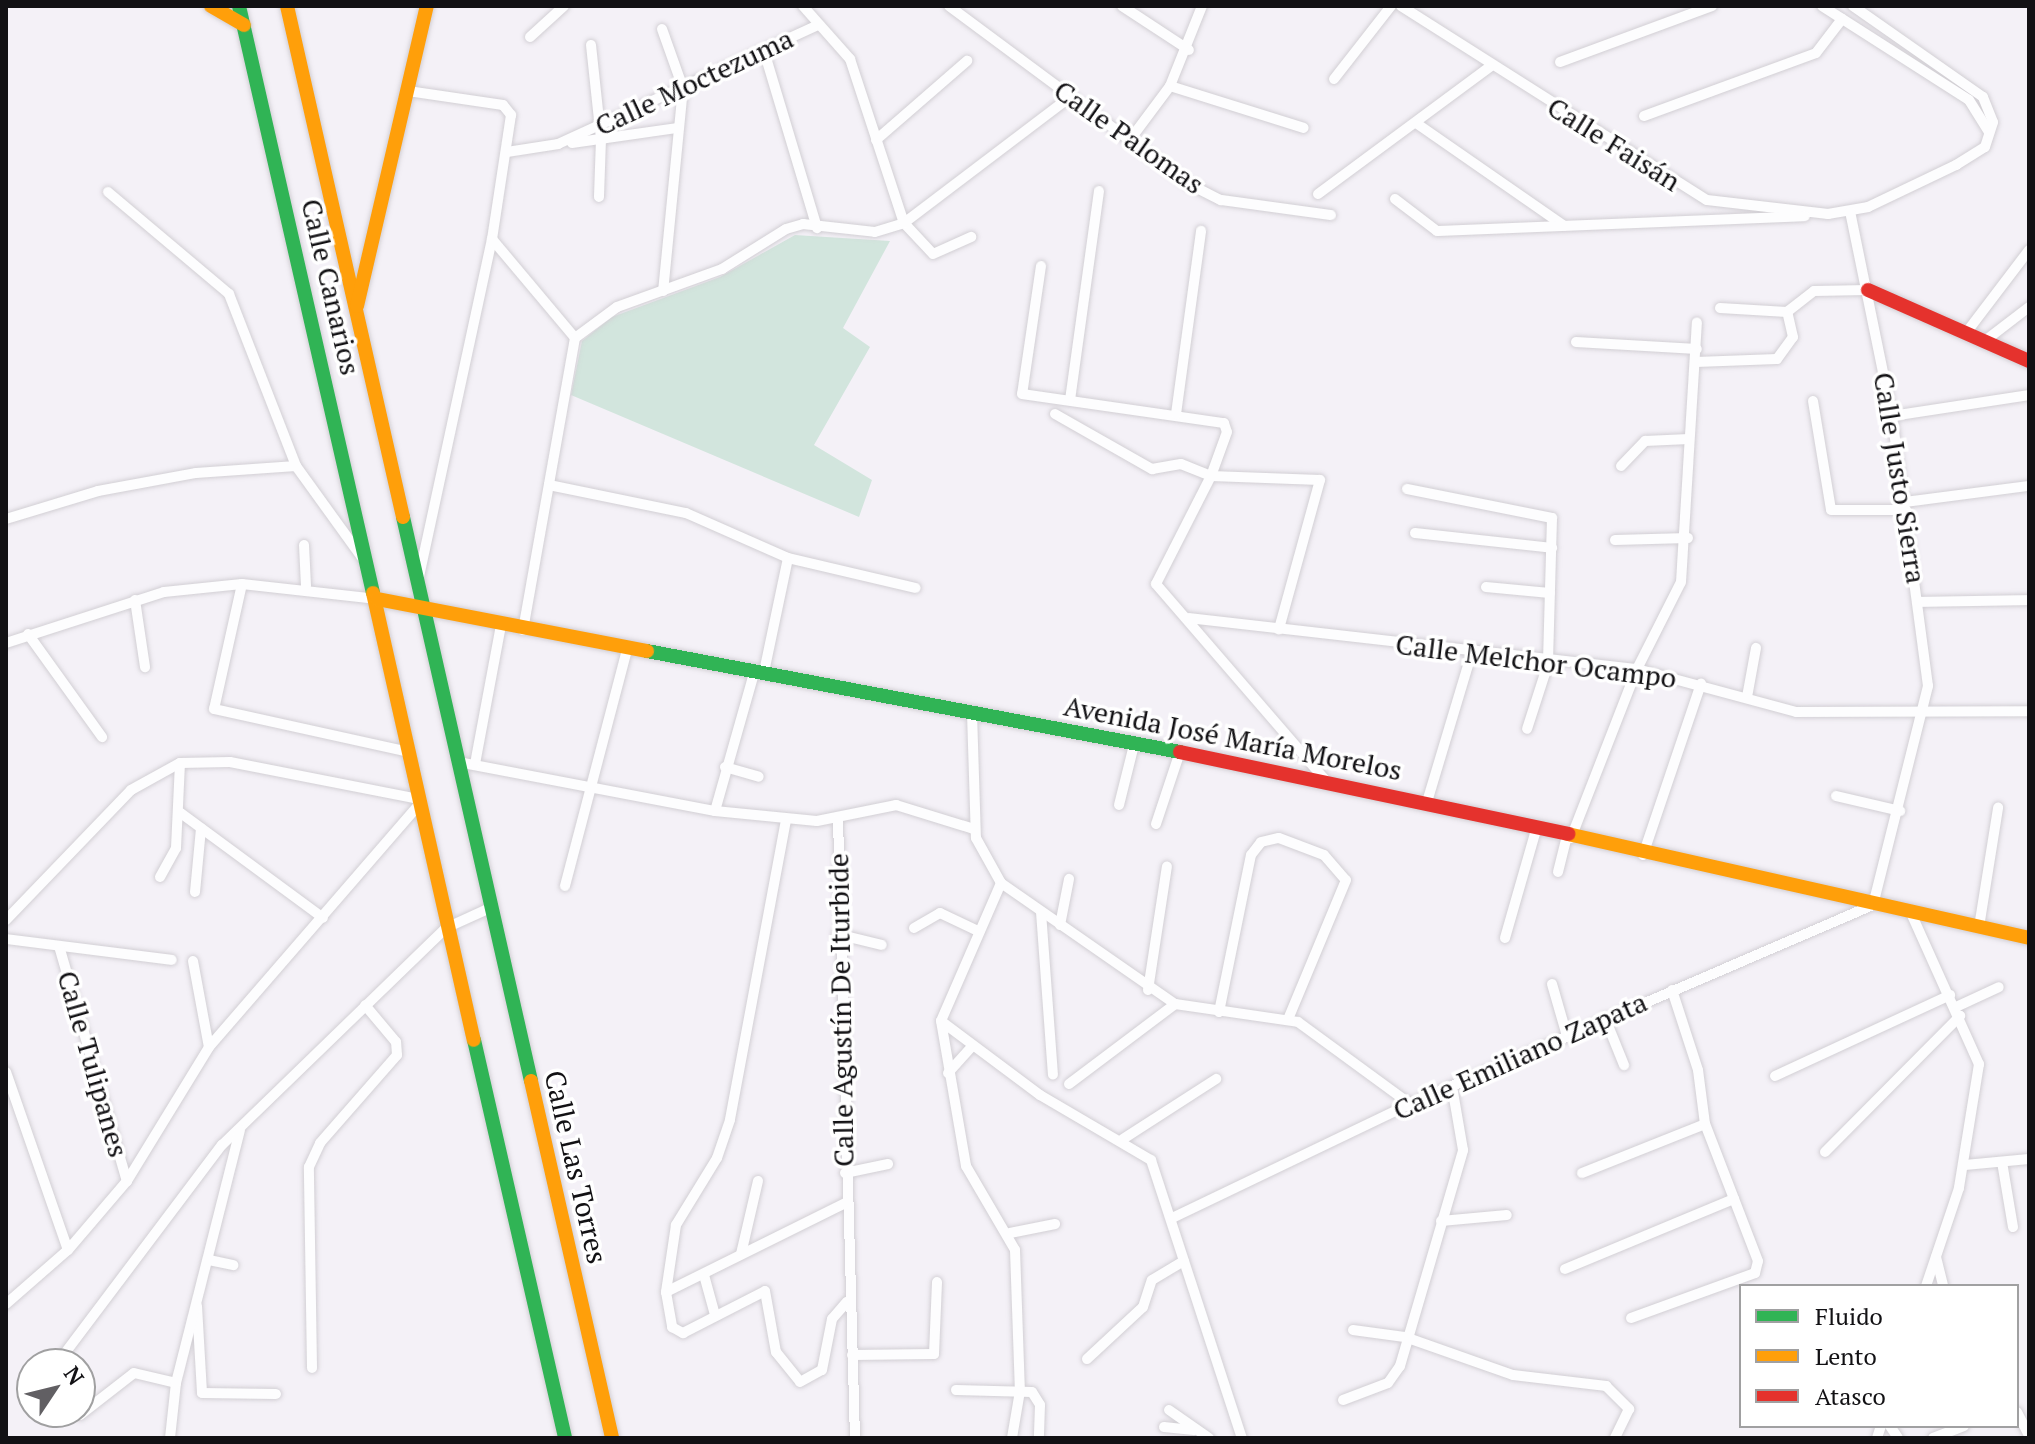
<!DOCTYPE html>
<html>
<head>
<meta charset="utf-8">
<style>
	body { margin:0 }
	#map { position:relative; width:2035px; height:1444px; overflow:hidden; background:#f4f1f7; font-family:"PT Serif",serif }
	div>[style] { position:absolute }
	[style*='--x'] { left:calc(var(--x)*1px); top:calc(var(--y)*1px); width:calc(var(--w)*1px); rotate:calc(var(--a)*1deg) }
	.green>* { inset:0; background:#d2e5dd }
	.roads { filter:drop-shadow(0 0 2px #d2cfd4) drop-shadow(0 0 2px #d2cfd4) }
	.street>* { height:10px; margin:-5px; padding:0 5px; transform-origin:5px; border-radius:5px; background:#fdfdfe }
	.fast>* { height:14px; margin:-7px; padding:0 7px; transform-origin:7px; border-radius:7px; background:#30b455 }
	.slow>* { height:14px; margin:-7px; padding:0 7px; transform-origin:7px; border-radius:7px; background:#ff9f0a }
	.jam>* { height:14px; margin:-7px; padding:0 7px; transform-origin:7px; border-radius:7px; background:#e5322d }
	span { translate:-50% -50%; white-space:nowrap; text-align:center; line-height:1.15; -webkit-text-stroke:7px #fff; paint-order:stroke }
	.street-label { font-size:28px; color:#121114 }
	.frame { position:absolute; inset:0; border:8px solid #121114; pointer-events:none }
	.legend { position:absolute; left:1739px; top:1284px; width:280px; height:144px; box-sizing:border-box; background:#fff; border:2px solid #a0a0a1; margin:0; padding:10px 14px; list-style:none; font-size:24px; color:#121114 }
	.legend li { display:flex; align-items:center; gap:16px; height:40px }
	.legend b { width:40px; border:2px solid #a0a0a1 }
	.north { position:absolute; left:16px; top:1348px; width:80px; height:80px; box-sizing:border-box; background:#fff; border:2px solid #a0a0a1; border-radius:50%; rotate:55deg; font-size:22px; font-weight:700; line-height:32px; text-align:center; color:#121114 }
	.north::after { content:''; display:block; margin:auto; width:28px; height:36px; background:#615f63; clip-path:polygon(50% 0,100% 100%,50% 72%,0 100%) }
</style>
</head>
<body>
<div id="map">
	<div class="green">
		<i style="clip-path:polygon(795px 235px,890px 241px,843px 328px,870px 347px,814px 445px,872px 480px,859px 517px,571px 395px,582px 341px,612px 317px,720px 277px)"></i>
	</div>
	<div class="roads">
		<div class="street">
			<i style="--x:803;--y:6;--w:71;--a:48.4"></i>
			<i style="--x:850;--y:59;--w:173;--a:71.8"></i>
			<i style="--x:904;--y:223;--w:42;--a:46.9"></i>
			<i style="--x:933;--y:254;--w:42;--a:-24.1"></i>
			<i style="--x:949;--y:6;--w:299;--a:36.6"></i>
			<i style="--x:1189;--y:184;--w:36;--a:27"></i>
			<i style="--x:1221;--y:200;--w:111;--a:7.8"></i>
			<i style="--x:1122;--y:6;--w:80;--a:33.3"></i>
			<i style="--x:1401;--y:6;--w:362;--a:32.4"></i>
			<i style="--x:1707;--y:200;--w:122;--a:6.6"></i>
			<i style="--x:1828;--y:214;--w:41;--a:-9.9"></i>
			<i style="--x:1868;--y:207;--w:98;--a:-25.5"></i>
			<i style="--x:1956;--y:165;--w:34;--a:-32"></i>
			<i style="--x:1985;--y:147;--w:26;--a:-72"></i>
			<i style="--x:1993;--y:122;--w:27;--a:-112"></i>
			<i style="--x:1983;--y:97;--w:159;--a:-145"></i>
			<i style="--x:1822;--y:6;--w:174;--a:32.6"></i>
			<i style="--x:1969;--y:100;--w:38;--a:58"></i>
			<i style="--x:662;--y:29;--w:63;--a:70.4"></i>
			<i style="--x:683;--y:88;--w:204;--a:95.6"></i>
			<i style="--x:530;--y:37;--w:46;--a:-42.4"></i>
			<i style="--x:591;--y:45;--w:95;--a:83.9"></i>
			<i style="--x:601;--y:139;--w:58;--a:92"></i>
			<i style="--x:764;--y:51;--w:185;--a:73.3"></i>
			<i style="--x:1560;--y:62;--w:162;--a:-20.2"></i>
			<i style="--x:1334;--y:79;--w:93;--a:-52"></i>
			<i style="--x:1170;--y:86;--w:140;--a:17.4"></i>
			<i style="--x:408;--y:91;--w:96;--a:8.4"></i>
			<i style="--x:503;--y:105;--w:13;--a:51"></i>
			<i style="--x:511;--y:115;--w:125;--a:98.7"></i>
			<i style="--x:492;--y:239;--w:347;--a:102.2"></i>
			<i style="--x:1644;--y:116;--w:183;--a:-20.1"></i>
			<i style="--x:1816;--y:53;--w:43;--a:-52.6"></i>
			<i style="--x:1416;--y:123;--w:180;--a:34.8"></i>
			<i style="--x:876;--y:140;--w:121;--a:-41"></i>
			<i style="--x:1129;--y:141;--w:69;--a:-53.3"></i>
			<i style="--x:1170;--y:86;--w:86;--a:-68.2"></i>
			<i style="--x:572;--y:143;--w:107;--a:-8.1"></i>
			<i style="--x:507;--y:152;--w:52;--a:-8.9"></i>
			<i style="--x:558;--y:144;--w:286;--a:-24.6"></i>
			<i style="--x:108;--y:192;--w:158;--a:40.1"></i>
			<i style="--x:229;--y:294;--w:185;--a:68.7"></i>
			<i style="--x:1318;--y:194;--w:215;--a:-36.5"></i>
			<i style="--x:1395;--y:199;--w:53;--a:37.3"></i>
			<i style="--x:1437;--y:231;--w:368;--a:-2.3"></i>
			<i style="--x:492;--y:239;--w:129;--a:50"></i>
			<i style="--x:1041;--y:266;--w:129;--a:98.4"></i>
			<i style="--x:1022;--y:394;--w:204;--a:8.2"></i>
			<i style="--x:1224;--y:423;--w:9;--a:72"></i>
			<i style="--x:1227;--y:432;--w:47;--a:110"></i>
			<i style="--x:1211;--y:476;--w:121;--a:117"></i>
			<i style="--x:1156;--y:584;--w:259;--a:49.2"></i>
			<i style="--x:1720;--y:308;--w:67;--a:3.4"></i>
			<i style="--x:1787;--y:312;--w:34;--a:-38"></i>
			<i style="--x:1814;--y:291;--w:54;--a:-1.1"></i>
			<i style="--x:1966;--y:333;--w:104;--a:-52.8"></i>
			<i style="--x:1986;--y:340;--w:54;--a:-37.5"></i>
			<i style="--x:1576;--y:342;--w:121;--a:3.3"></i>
			<i style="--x:1696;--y:362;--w:81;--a:-2.1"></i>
			<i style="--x:1777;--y:359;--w:27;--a:-54"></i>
			<i style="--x:1793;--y:337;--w:26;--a:-103"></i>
			<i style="--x:1070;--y:400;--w:211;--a:-82.1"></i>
			<i style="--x:1813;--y:401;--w:110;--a:80.6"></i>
			<i style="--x:1831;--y:510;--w:75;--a:0"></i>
			<i style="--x:1055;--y:414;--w:112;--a:29.6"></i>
			<i style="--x:1152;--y:469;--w:29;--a:-10"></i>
			<i style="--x:1181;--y:464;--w:32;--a:22"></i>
			<i style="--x:1211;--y:476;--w:109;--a:2.1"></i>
			<i style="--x:1320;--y:480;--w:155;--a:105.4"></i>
			<i style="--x:1176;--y:414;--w:185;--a:-82.2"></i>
			<i style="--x:1892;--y:416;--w:139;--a:-8.7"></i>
			<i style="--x:1621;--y:466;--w:35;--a:-46"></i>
			<i style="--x:1645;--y:441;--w:44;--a:-2.6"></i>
			<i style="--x:549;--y:485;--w:140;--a:11.6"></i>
			<i style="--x:686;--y:513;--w:111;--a:23.8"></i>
			<i style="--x:788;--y:558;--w:131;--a:13.2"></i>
			<i style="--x:1407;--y:489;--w:148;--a:11.3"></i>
			<i style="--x:1552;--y:518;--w:146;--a:91.6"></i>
			<i style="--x:1548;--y:664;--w:68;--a:107.9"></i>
			<i style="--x:1905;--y:502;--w:125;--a:-7.4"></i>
			<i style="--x:6;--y:519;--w:96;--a:-16.9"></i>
			<i style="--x:98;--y:491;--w:100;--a:-10.4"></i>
			<i style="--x:196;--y:473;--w:100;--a:-4"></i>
			<i style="--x:296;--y:466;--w:115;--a:54.2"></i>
			<i style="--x:1415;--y:533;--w:138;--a:6.2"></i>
			<i style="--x:1615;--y:540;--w:73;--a:-1.6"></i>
			<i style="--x:304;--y:545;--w:41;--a:87.2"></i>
			<i style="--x:242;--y:584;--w:128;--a:102.6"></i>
			<i style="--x:214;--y:709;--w:200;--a:12.4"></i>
			<i style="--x:1486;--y:587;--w:64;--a:5.4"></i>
			<i style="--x:135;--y:600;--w:68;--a:81.5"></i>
			<i style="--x:1919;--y:602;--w:110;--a:-1"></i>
			<i style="--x:1189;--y:618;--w:451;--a:6.5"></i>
			<i style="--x:1637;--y:669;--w:165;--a:15.1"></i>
			<i style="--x:1796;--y:712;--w:233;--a:-0.2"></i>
			<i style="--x:523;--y:630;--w:297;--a:-79.9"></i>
			<i style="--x:575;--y:338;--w:52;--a:-36.4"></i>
			<i style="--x:617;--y:307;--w:112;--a:-19.9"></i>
			<i style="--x:722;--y:269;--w:75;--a:-32"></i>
			<i style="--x:786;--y:229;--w:18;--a:-16"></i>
			<i style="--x:803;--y:224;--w:72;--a:6.3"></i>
			<i style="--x:875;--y:232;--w:30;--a:-17"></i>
			<i style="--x:904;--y:223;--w:208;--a:-37.2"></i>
			<i style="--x:28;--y:634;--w:127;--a:54.3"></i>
			<i style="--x:6;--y:643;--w:166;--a:-17.9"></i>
			<i style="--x:164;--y:592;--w:78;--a:-5.9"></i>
			<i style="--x:242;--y:584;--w:136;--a:6.3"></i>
			<i style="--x:764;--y:672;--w:116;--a:-78.1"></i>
			<i style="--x:1747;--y:697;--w:50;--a:-79.6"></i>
			<i style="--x:972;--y:713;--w:125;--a:88.2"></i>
			<i style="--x:976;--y:838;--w:51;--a:60.9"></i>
			<i style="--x:1001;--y:883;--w:212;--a:34.8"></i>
			<i style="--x:1175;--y:1004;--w:124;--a:8.3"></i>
			<i style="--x:1298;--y:1022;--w:139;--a:36.2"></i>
			<i style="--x:458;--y:762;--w:262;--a:10.8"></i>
			<i style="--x:715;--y:811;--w:102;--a:5.6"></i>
			<i style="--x:817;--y:821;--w:81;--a:-11.4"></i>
			<i style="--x:896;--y:805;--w:82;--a:17.1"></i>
			<i style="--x:475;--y:764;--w:141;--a:-79.4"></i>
			<i style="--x:725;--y:767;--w:35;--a:16"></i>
			<i style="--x:1836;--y:796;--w:66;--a:13.2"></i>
			<i style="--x:1427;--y:802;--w:157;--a:-73.3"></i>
			<i style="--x:1119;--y:805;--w:62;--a:-76"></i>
			<i style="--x:178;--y:811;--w:180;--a:36.4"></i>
			<i style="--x:715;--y:811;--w:147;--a:-74.2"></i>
			<i style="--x:838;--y:819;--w:619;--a:88.43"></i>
			<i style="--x:786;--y:820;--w:305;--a:100.6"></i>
			<i style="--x:730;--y:1120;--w:40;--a:108.9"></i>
			<i style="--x:717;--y:1158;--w:79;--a:121.5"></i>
			<i style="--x:676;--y:1225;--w:68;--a:98.5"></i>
			<i style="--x:666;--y:1292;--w:36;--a:80"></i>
			<i style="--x:672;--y:1327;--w:13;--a:29"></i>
			<i style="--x:683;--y:1333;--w:92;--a:-27.1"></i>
			<i style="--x:765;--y:1291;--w:62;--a:79.8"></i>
			<i style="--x:776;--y:1352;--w:38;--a:51"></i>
			<i style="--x:800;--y:1382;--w:25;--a:-29"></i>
			<i style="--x:822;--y:1370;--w:52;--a:-78.9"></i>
			<i style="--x:832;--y:1319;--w:23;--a:-49"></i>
			<i style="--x:1156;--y:824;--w:76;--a:-71.6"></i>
			<i style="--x:1571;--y:838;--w:181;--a:-68.7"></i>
			<i style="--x:1637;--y:669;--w:97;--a:-63.2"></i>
			<i style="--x:1681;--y:582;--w:260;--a:-86.5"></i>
			<i style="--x:1643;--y:855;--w:181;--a:-71.3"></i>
			<i style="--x:1558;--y:872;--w:36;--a:-76"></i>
			<i style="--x:160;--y:877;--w:33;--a:-61"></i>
			<i style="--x:176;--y:848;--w:85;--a:-87.3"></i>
			<i style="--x:1001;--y:883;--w:150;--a:113.5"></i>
			<i style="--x:941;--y:1021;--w:147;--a:80.2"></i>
			<i style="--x:966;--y:1166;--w:97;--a:59.7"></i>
			<i style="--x:1015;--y:1250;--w:141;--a:88"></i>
			<i style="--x:1020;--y:1391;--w:48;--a:99.7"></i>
			<i style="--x:565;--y:886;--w:245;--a:-75.3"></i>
			<i style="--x:195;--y:892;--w:64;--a:-84.6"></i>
			<i style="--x:1041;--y:912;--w:163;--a:85.8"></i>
			<i style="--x:1911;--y:913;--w:166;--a:65.8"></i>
			<i style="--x:1979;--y:1064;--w:126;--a:99.2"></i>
			<i style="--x:1959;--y:1188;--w:103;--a:108.6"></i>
			<i style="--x:6;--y:920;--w:180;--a:-46.1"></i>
			<i style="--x:131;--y:790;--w:56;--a:-28.9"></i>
			<i style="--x:180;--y:763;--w:50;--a:-1.1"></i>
			<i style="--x:230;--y:762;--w:193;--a:11.1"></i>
			<i style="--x:1060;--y:925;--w:47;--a:-78.9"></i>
			<i style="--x:1979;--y:927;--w:121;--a:-80.9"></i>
			<i style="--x:914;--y:928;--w:30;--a:-30"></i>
			<i style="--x:940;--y:913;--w:42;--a:25.3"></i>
			<i style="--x:837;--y:934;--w:46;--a:13.7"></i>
			<i style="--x:1505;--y:938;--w:112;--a:-74"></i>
			<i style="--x:6;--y:939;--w:167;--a:7.2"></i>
			<i style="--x:59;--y:946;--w:245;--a:73.9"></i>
			<i style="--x:193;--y:961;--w:87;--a:79.5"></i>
			<i style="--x:1552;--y:984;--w:54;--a:73.9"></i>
			<i style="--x:1148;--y:990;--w:125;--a:-81.3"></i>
			<i style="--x:1956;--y:1007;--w:47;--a:-24.9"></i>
			<i style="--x:1219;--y:1012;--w:160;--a:-78.5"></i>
			<i style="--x:1251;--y:855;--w:16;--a:-52"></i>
			<i style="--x:1261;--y:842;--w:18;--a:-13"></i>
			<i style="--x:1279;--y:838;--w:48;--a:20.7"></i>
			<i style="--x:1324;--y:855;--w:33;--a:49"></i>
			<i style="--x:1346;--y:880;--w:151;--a:112.6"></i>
			<i style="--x:1605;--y:1018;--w:51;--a:68"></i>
			<i style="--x:941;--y:1021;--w:124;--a:36.8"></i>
			<i style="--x:1040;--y:1095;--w:129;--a:30.4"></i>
			<i style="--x:1151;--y:1160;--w:293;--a:71.9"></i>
			<i style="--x:6;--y:1072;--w:188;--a:70.8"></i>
			<i style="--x:948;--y:1073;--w:36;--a:-48"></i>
			<i style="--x:1775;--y:1076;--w:193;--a:-24.8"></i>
			<i style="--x:1069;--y:1084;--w:133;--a:-37"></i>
			<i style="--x:1123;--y:1139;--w:111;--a:-32.8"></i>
			<i style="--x:1825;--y:1152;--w:192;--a:-45.2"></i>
			<i style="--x:2002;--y:1162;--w:66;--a:80.4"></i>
			<i style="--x:1965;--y:1165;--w:64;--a:-5.4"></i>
			<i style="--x:845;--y:1173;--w:44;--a:-11.8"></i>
			<i style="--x:1582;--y:1173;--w:132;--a:-21.7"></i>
			<i style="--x:1172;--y:1218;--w:264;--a:-25.6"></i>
			<i style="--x:1410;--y:1104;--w:504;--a:-23.26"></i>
			<i style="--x:1873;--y:905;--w:226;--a:-75.9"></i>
			<i style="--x:1928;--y:686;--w:272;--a:-97.6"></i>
			<i style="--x:1892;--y:416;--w:208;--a:-101.6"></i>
			<i style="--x:1441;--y:1221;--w:66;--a:-5.2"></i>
			<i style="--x:1010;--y:1233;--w:46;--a:-11.3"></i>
			<i style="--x:741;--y:1254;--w:75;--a:-76.9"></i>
			<i style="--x:1936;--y:1257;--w:30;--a:76"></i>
			<i style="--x:209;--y:1260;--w:25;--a:12"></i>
			<i style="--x:1565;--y:1269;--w:183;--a:-22.5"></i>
			<i style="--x:704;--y:1275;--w:41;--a:74.6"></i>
			<i style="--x:666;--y:1292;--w:202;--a:-26.4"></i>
			<i style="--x:6;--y:1304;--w:82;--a:-41.1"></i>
			<i style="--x:68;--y:1250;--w:91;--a:-49.5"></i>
			<i style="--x:127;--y:1181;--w:157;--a:-58.5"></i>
			<i style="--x:209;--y:1047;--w:323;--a:-49.1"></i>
			<i style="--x:197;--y:1306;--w:87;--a:86.7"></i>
			<i style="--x:202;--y:1393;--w:74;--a:0.8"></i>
			<i style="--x:1631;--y:1318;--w:132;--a:-19.9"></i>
			<i style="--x:1755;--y:1273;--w:12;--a:-76"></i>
			<i style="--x:1758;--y:1261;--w:147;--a:-111.1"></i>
			<i style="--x:1705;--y:1124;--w:54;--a:-97.4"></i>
			<i style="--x:1698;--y:1070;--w:84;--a:-108"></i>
			<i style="--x:1353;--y:1330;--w:52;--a:7.7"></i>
			<i style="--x:1405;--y:1337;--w:114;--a:19.4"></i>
			<i style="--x:1513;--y:1375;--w:94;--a:6.7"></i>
			<i style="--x:1606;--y:1386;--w:33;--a:45"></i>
			<i style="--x:1629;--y:1409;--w:32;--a:116"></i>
			<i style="--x:852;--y:1355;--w:82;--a:-0.7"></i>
			<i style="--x:934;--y:1354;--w:72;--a:-87.6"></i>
			<i style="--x:1087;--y:1359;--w:76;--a:-42.9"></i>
			<i style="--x:1143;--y:1307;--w:28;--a:-72"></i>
			<i style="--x:1152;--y:1280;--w:37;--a:-31"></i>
			<i style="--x:59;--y:1361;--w:271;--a:-53"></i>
			<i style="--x:222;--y:1145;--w:312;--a:-44.1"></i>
			<i style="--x:446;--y:928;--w:48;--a:-24.4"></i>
			<i style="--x:312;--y:1368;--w:201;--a:-90.9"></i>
			<i style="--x:309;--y:1167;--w:26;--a:-65"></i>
			<i style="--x:320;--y:1143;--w:117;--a:-48.8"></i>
			<i style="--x:397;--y:1055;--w:13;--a:-94"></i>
			<i style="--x:396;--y:1042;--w:48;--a:-130"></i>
			<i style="--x:956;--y:1390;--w:76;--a:1.5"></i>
			<i style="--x:1032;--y:1392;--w:15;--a:58"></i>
			<i style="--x:1040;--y:1405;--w:33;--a:92"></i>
			<i style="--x:1343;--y:1400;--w:48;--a:-20.7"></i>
			<i style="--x:1388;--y:1383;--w:21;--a:-55"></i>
			<i style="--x:1400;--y:1366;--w:225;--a:-73.7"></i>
			<i style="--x:1463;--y:1150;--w:65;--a:-99.8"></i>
			<i style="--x:1169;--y:1410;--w:49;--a:35"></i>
			<i style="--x:2017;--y:1412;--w:27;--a:63"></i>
			<i style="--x:80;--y:1415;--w:68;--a:-37.9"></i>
			<i style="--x:134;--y:1373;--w:43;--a:13.4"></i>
			<i style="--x:1890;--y:1426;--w:14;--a:56"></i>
			<i style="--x:1164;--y:1427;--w:30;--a:6"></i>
			<i style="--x:170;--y:1438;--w:55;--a:-83.8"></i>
			<i style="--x:176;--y:1383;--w:261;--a:-75.8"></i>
			<i style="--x:1877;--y:1438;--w:13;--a:-72"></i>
			<i style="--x:1933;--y:1438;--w:33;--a:-21"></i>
		</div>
		<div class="fast">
			<i style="--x:239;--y:6;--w:602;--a:77.14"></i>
			<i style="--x:403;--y:517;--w:578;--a:77.21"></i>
			<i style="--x:647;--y:651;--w:542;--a:10.73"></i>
			<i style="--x:474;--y:1040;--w:408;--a:77.1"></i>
		</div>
		<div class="slow">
			<i style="--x:211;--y:6;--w:38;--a:30"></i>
			<i style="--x:287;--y:6;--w:524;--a:77.21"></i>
			<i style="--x:357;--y:306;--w:308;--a:-76.9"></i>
			<i style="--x:373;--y:593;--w:458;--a:77.3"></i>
			<i style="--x:377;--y:599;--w:275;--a:10.9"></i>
			<i style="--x:1568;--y:834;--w:473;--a:12.7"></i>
			<i style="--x:531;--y:1081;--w:366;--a:77.2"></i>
		</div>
		<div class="jam">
			<i style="--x:1868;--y:290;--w:176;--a:23.8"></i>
			<i style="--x:1180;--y:752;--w:397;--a:11.9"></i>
		</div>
	</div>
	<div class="street-label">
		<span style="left:694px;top:82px;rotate:-25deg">Calle Moctezuma</span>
		<span style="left:1129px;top:137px;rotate:35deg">Calle Palomas</span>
		<span style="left:1614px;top:144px;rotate:32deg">Calle Faisán</span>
		<span style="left:331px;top:287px;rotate:77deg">Calle Canarios</span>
		<span style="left:1900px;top:478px;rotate:81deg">Calle Justo Sierra</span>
		<span style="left:1536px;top:661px;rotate:7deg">Calle Melchor Ocampo</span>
		<span style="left:1233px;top:738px;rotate:11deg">Avenida José María Morelos</span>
		<span style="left:841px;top:1010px;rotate:-91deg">Calle Agustín De Iturbide</span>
		<span style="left:1520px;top:1056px;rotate:-24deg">Calle Emiliano Zapata</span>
		<span style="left:93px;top:1064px;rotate:74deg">Calle Tulipanes</span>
		<span style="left:576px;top:1167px;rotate:77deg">Calle Las Torres</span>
	</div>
	<div class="frame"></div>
	<ul class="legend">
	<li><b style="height:10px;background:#30b455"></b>Fluido</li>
	<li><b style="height:10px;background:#ff9f0a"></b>Lento</li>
	<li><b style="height:10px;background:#e5322d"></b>Atasco</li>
	</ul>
	<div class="north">N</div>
</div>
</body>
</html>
